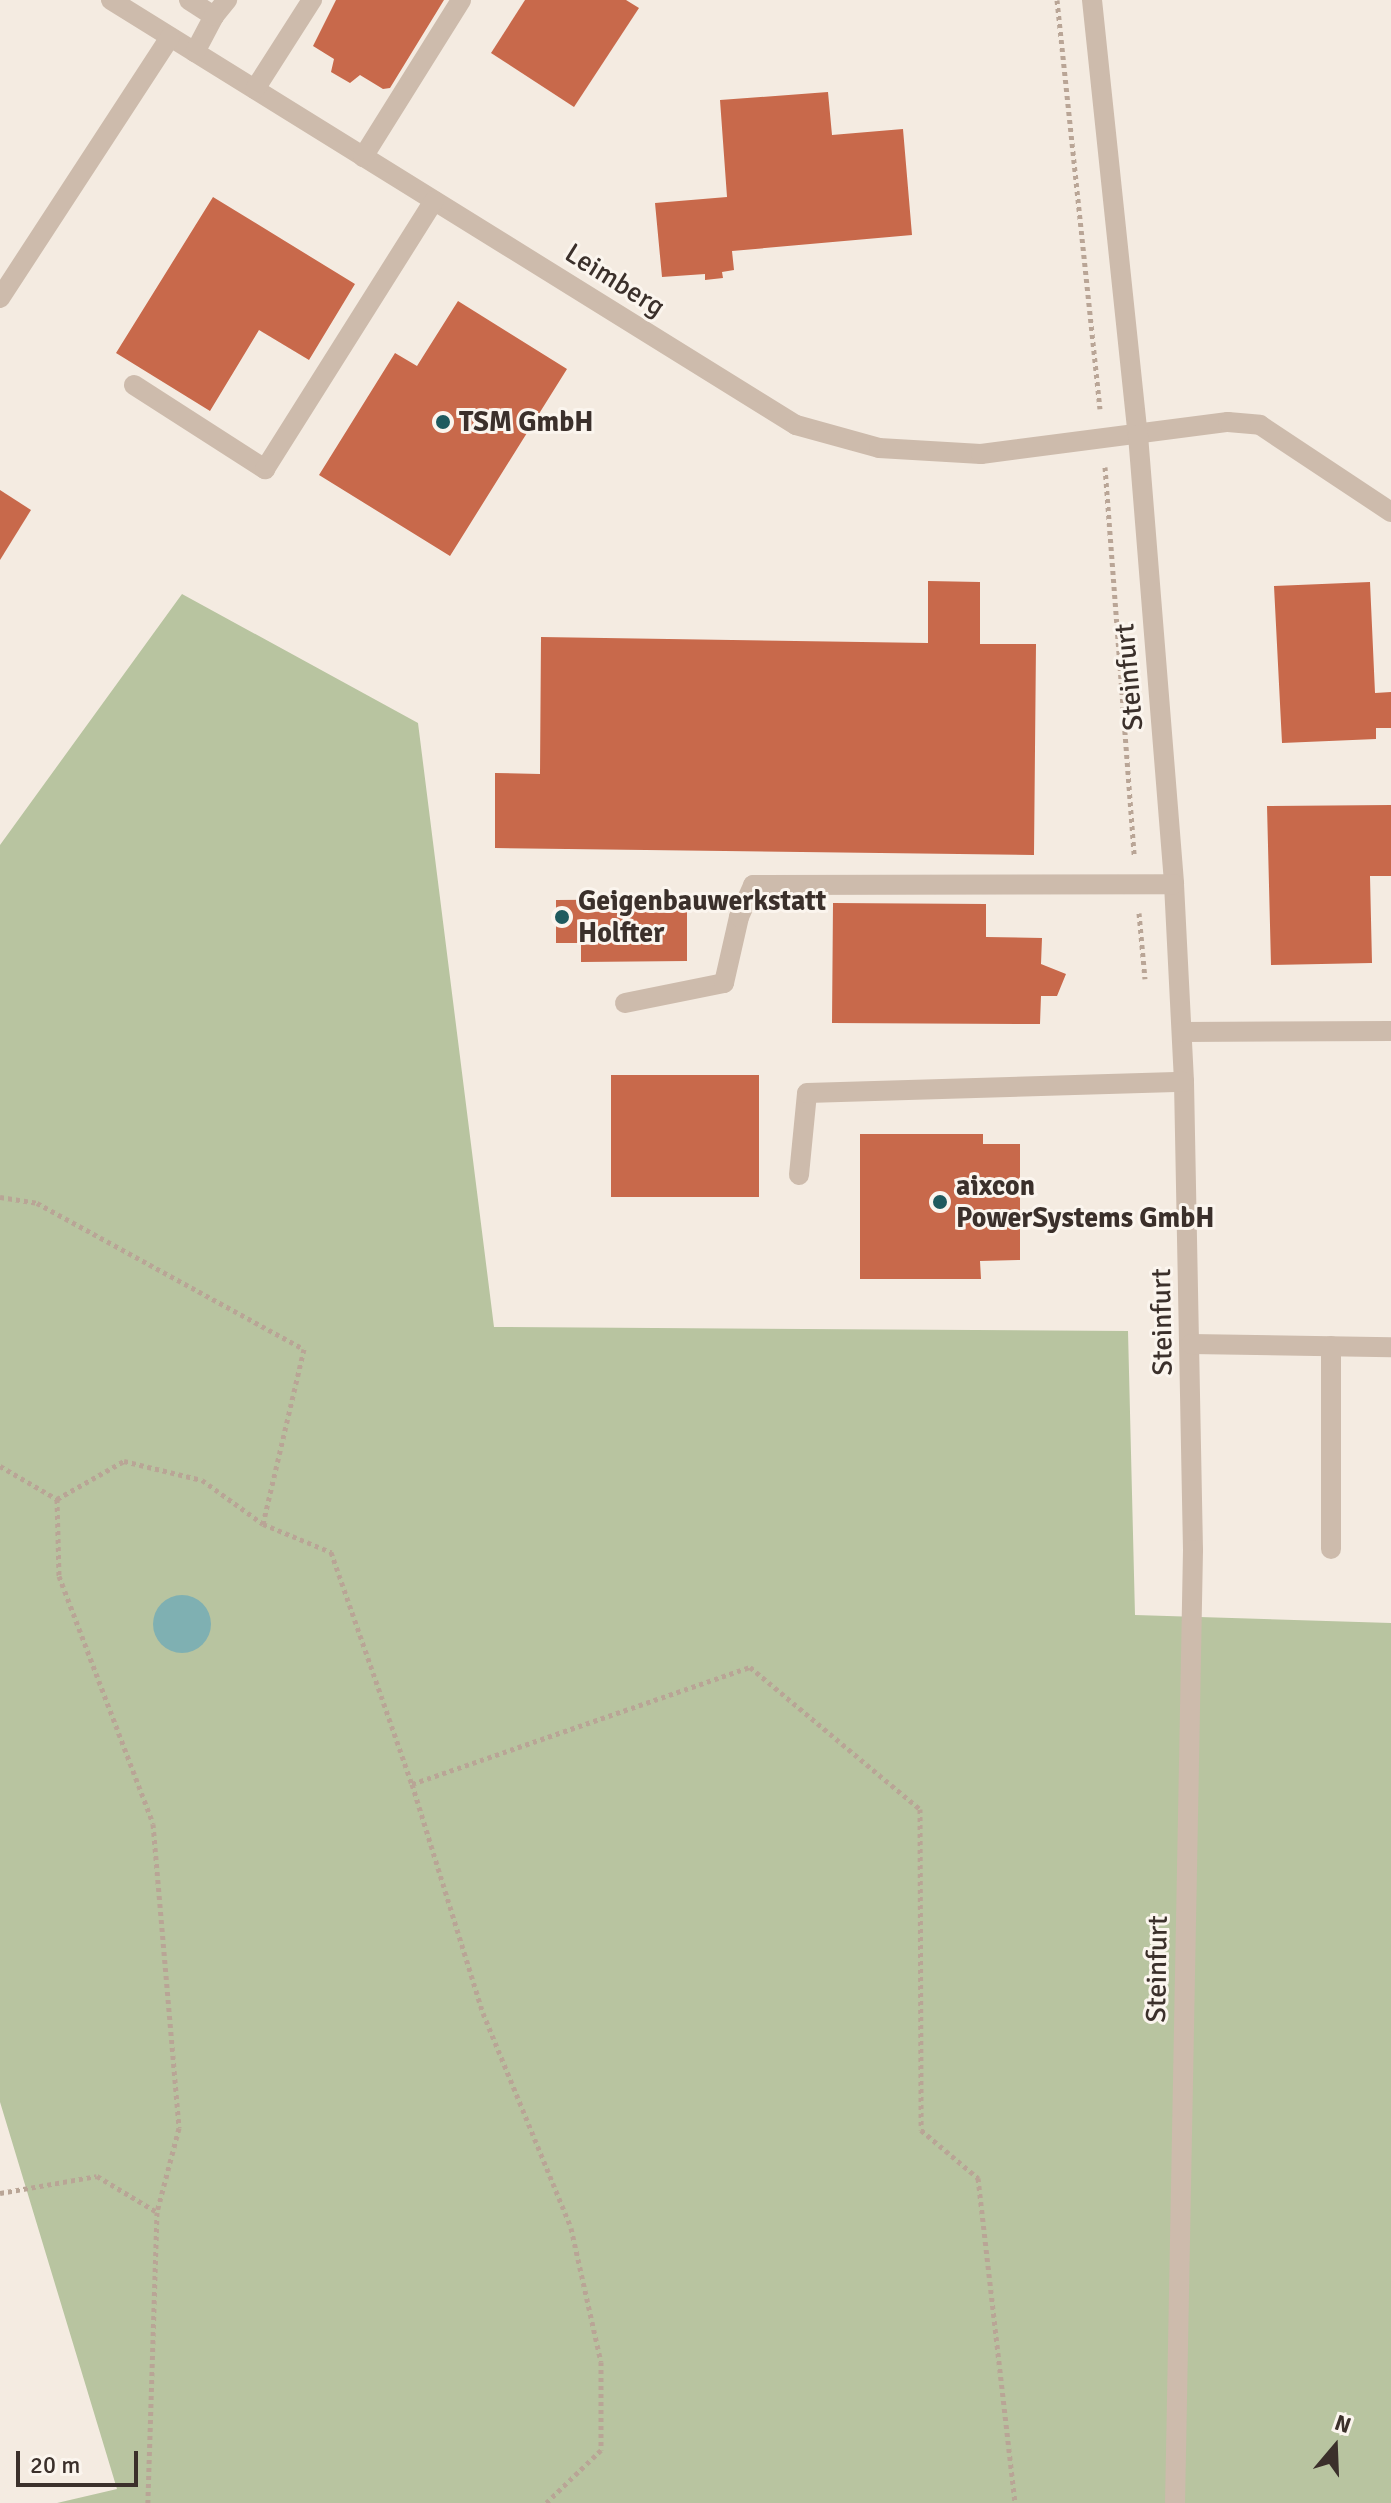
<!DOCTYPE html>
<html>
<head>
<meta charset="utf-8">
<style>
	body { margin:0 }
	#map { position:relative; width:1391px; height:2503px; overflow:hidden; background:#f4ebe1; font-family:Signika,sans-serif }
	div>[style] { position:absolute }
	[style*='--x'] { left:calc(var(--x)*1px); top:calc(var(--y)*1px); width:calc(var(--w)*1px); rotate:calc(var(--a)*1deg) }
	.green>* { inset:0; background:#b8c4a0 }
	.water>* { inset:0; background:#7fb0b2 }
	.round { border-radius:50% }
	.building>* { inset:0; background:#c8694b; transform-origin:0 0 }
	.path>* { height:5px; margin-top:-2.5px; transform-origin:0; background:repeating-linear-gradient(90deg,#b9a596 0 4px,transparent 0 8px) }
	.minor>* { height:20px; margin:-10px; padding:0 10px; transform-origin:10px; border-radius:10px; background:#cdbbac }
	.dots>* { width:22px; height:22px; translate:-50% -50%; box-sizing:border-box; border:4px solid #fbf5ee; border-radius:50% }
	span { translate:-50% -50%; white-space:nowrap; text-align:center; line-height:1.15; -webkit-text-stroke:6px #fbf5ee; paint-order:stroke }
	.street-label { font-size:28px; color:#3b302b }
	.poi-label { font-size:28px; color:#3b302b; font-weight:700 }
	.left { translate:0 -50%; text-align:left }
	.north { position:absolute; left:1295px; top:2407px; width:80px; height:80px; -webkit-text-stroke:6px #fbf5ee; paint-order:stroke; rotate:19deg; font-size:22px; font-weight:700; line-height:32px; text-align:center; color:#3b302b }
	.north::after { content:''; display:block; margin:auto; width:28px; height:36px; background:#3b302b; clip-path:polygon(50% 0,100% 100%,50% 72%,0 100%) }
	.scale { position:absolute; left:16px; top:2451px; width:122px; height:36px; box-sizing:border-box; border:4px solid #3b302b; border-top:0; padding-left:10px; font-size:24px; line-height:28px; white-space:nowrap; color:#3b302b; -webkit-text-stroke:6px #fbf5ee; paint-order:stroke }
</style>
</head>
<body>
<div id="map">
	<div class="green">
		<i style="clip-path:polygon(182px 594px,418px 723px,494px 1327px,1128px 1331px,1135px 1615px,1391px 1623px,1391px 2503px,57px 2503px,117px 2489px,0 2102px,0 845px)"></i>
	</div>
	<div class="water">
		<i class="round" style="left:153px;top:1595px;width:58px;height:58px"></i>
	</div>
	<div class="building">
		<i style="clip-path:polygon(336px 0,444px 0,390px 88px,383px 89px,360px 75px,350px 83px,331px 72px,334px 59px,313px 46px)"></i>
		<i style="clip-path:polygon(525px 0,626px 0,639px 8px,574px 107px,491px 53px)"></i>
		<i style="clip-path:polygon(828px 92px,832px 135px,903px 129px,912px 235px,732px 251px,734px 270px,722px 272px,723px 278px,705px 280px,705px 274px,662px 277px,655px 203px,727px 197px,720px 100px)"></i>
		<i style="clip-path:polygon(213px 197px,355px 284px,309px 360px,259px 330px,210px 411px,116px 353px)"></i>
		<i style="clip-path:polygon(458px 301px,567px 369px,450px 556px,319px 475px,395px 353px,417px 366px)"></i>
		<i style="clip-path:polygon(0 490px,31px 510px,0 560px)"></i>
		<i style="clip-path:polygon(928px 581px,980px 582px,980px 644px,1036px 644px,1034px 855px,495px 848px,495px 773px,540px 774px,541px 637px,928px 643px)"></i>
		<i style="clip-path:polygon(1370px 582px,1375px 693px,1391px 692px,1391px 728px,1376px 728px,1376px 739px,1282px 743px,1274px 586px)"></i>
		<i style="clip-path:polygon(1391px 805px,1391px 876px,1370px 876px,1372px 963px,1271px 965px,1267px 806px)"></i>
		<i style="clip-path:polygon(687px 899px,687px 961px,581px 962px,581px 943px,556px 943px,556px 900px)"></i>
		<i style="clip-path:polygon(833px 903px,986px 904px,986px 937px,1042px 938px,1041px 964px,1066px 974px,1057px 996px,1041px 996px,1040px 1024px,832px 1023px)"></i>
		<i style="left:611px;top:1075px;width:148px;height:122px"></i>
		<i style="clip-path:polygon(860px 1134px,983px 1134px,983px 1144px,1020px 1144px,1020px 1260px,980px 1261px,981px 1279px,860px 1279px)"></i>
	</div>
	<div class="path">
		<i style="--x:1057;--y:0;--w:411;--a:84"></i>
		<i style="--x:1105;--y:467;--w:389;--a:85.7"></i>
		<i style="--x:1139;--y:913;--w:66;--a:84.8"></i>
		<i style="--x:0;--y:1197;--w:37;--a:9"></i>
		<i style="--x:37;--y:1203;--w:304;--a:28.7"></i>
		<i style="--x:304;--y:1349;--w:180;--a:103.2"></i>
		<i style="--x:0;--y:1466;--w:66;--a:30.1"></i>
		<i style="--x:57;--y:1499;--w:77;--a:-29.6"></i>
		<i style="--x:124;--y:1461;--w:80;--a:13.7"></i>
		<i style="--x:202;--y:1480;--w:75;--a:35.8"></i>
		<i style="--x:263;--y:1524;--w:74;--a:22.4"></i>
		<i style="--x:331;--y:1552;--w:246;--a:70.8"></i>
		<i style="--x:412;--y:1784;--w:240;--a:72.8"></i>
		<i style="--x:483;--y:2013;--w:232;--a:67.7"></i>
		<i style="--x:571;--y:2228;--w:137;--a:77.4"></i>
		<i style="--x:601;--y:2362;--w:88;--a:90"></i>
		<i style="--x:601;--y:2450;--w:76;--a:136.1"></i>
		<i style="--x:57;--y:1499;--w:77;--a:88.5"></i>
		<i style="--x:59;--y:1576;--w:265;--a:69.2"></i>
		<i style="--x:153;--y:1824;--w:305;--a:85.1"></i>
		<i style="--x:179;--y:2128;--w:87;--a:104.7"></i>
		<i style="--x:412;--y:1784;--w:358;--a:-19.1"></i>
		<i style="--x:750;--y:1667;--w:222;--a:39.9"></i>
		<i style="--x:920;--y:1809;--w:321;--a:89.8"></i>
		<i style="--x:921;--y:2130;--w:75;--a:40.1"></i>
		<i style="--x:978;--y:2178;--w:327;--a:83.5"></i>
		<i style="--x:0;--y:2193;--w:98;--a:-9.9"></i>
		<i style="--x:97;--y:2176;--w:70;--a:31"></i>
		<i style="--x:157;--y:2212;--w:291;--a:91.8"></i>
	</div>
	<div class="minor">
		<i style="--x:111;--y:0;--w:806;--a:31.82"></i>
		<i style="--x:796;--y:425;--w:86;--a:15.5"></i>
		<i style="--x:879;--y:448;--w:102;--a:3.4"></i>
		<i style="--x:981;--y:454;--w:249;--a:-7.4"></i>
		<i style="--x:1228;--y:422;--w:32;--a:5"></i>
		<i style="--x:1260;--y:425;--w:157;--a:33.6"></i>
		<i style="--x:189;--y:0;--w:30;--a:33"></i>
		<i style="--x:214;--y:16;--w:41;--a:117.8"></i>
		<i style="--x:1092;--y:0;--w:437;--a:84"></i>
		<i style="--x:1138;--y:435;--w:450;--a:85.4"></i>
		<i style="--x:1174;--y:884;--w:198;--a:87.1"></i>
		<i style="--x:1184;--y:1082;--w:468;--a:88.9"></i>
		<i style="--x:1193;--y:1550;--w:953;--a:91.08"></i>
		<i style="--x:214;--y:16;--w:21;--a:-51"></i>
		<i style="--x:255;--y:89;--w:106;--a:-57.4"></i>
		<i style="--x:363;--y:157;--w:185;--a:-58"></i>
		<i style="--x:0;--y:298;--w:311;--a:-56.9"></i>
		<i style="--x:134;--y:385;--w:156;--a:32.7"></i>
		<i style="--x:265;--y:469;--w:317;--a:-57.8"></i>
		<i style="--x:625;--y:1003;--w:101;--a:-11.4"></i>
		<i style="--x:724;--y:983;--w:68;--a:-77.2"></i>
		<i style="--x:739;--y:917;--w:35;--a:-66"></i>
		<i style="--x:753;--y:885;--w:421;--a:-0.1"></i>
		<i style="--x:1182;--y:1032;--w:209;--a:-0.3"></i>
		<i style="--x:799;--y:1175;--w:82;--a:-84.4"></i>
		<i style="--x:807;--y:1093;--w:377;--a:-1.7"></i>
		<i style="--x:1191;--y:1344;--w:200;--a:0.9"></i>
		<i style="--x:1331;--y:1346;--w:203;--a:90"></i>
	</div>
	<div class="dots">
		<i style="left:443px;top:422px;background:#1f5a5e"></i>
		<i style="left:562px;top:917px;background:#1f5a5e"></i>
		<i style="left:940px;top:1202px;background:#1f5a5e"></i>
	</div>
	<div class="street-label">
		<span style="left:615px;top:280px;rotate:32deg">Leimberg</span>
		<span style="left:1129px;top:677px;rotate:-95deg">Steinfurt</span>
		<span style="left:1162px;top:1322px;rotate:-91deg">Steinfurt</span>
		<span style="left:1157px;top:1969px;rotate:-89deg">Steinfurt</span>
	</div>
	<div class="poi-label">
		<span class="left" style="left:459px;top:422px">TSM GmbH</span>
		<span class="left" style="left:578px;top:917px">Geigenbauwerkstatt<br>Holfter</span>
		<span class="left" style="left:956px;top:1202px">aixcon<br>PowerSystems GmbH</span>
	</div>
	<div class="north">N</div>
	<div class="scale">20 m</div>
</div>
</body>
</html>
